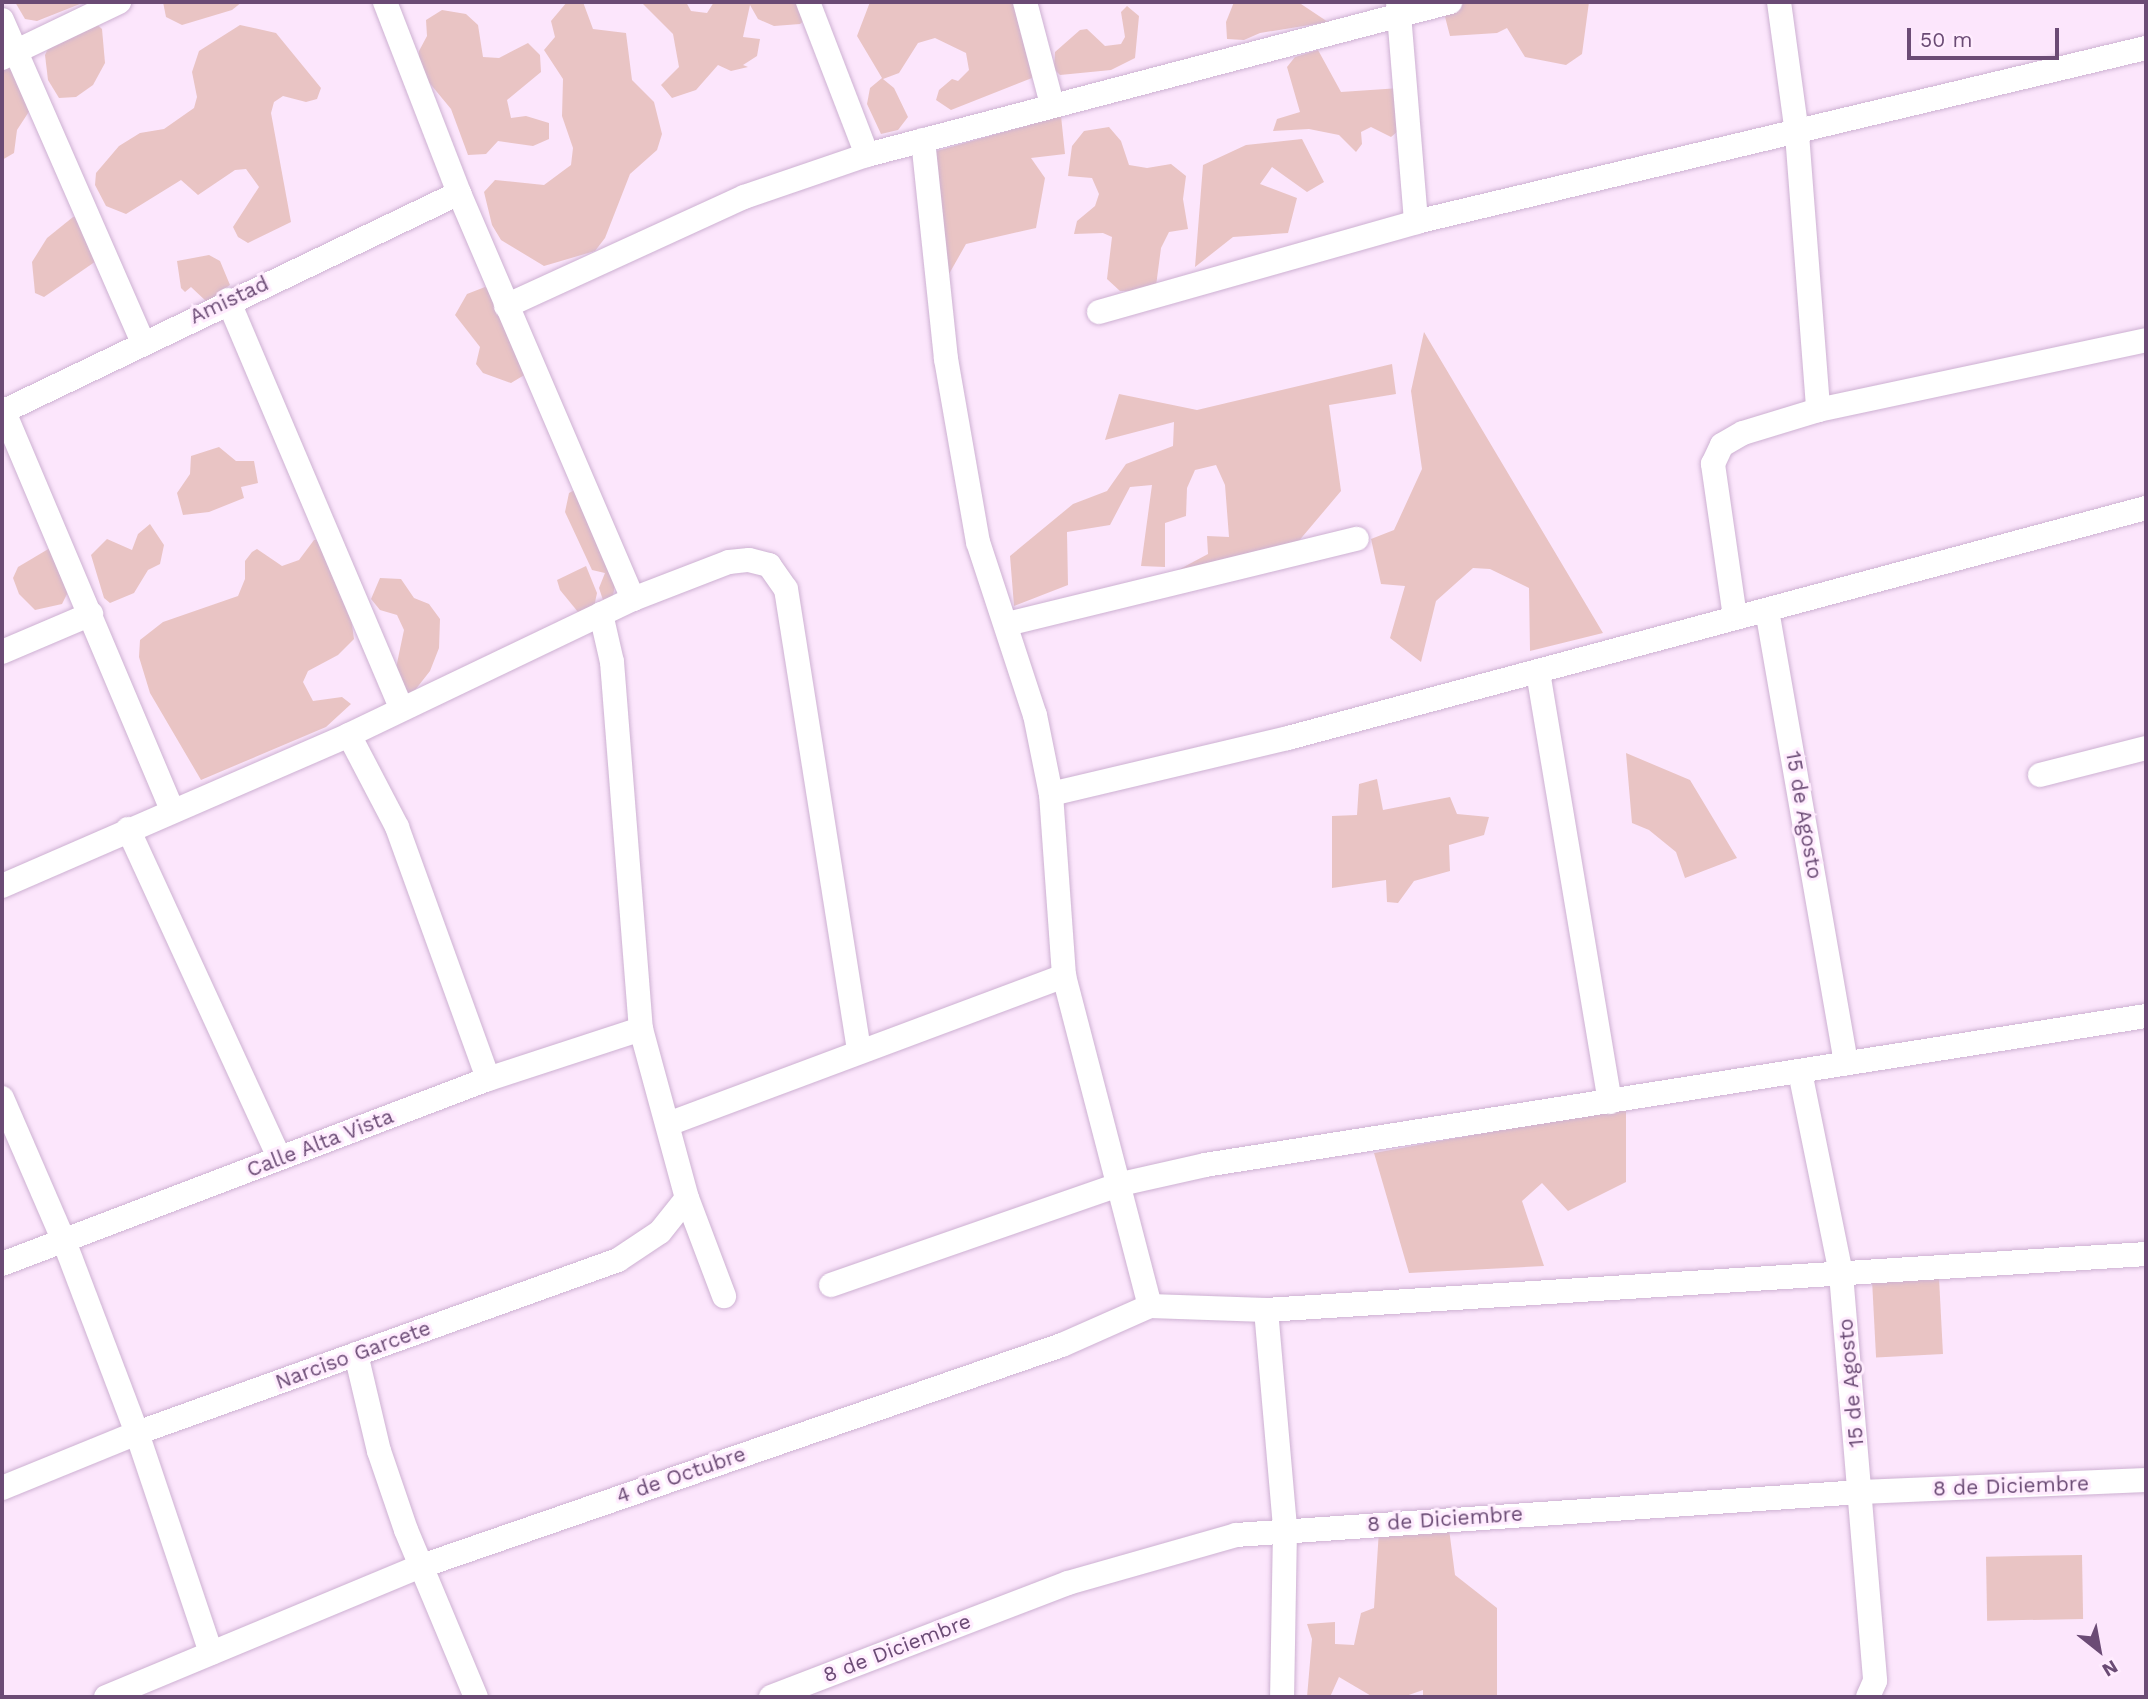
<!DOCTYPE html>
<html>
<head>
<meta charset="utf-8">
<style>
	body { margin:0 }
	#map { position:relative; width:2148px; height:1699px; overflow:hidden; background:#fce6fc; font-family:"Work Sans",sans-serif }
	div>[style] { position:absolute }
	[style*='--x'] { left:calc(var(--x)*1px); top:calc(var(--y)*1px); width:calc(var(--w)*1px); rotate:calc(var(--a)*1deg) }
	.green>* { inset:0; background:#e9c4c4; transform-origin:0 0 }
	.roads { filter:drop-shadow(0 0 2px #cdb1d2) drop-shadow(0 0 2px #cdb1d2) }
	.minor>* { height:24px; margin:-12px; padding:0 12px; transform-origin:12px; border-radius:12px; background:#fff }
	span { translate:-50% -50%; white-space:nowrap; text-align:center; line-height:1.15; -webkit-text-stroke:6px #ffecfe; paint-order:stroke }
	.street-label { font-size:21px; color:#6b4b75 }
	.frame { position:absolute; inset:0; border:4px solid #6b4b75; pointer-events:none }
	.north { position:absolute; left:2064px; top:1615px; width:70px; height:70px; -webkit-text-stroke:5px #ffecfe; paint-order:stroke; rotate:149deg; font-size:19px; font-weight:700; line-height:28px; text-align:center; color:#6b4b75 }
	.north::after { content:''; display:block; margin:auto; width:24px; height:32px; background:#6b4b75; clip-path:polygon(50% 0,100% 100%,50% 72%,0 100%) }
	.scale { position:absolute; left:1907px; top:28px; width:152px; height:32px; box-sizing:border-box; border:4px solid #6b4b75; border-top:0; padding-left:9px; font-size:21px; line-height:24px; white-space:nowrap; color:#6b4b75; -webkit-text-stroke:5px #ffecfe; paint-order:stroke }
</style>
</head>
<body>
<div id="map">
	<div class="green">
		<i style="clip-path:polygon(15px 2px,85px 2px,37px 21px,25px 19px)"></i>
		<i style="clip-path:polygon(163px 2px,242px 2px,232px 10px,182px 25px,166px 17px)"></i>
		<i style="clip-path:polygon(567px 2px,583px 2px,593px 29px,626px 33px,632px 80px,654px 102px,662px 134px,657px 150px,630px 174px,605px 238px,595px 251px,544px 266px,501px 240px,492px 225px,484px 192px,495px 180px,544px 185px,571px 165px,573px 148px,562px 116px,563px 79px,544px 50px,555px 37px,551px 21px)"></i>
		<i style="clip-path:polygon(641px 2px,686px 2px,691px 11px,707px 13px,714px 2px,801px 2px,807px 18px,800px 24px,774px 26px,758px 19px,750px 5px,743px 37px,760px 39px,757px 56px,743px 65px,748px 67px,731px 71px,718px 65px,696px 90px,672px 98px,661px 85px,679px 67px,673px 34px)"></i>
		<i style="clip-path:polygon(870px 2px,1020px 2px,1037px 61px,1032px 78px,951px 110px,936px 100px,939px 90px,952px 79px,958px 81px,969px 70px,966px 53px,935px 38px,918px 43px,899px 73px,883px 79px,894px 88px,908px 117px,898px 130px,881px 134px,867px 104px,870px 88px,882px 78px,857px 36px)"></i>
		<i style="clip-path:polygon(1234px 2px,1298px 2px,1328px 22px,1260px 33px,1244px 40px,1227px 39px,1226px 22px)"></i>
		<i style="clip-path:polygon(1456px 2px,1589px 2px,1582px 54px,1566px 65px,1525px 57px,1507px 28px,1497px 33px,1450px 36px,1444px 13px)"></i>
		<i style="clip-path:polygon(1127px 6px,1139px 16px,1135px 58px,1111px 70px,1060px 75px,1054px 69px,1055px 52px,1080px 30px,1087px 29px,1105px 46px,1121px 44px,1125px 37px,1121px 12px)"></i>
		<i style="clip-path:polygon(442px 10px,466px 14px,478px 25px,483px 57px,499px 58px,528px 43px,540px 55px,541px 72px,507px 100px,511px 118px,526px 116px,549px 123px,549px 139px,533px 146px,498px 141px,486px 154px,468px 155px,451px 109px,418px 69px,419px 51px,427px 36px,426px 20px)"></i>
		<i style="clip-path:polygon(93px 21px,102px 29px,105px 63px,93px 85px,76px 97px,59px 98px,48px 80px,45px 55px,53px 38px)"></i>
		<i style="clip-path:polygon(240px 25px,276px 33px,321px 88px,317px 99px,306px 102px,283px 96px,274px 102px,271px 113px,291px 222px,248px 243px,238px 237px,233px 227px,259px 187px,246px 169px,235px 170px,198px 195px,181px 180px,126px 214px,106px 206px,95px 185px,96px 173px,119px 146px,140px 133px,164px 129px,194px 108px,197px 97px,192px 72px,199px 51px)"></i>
		<i style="clip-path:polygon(1318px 50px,1341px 92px,1400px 88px,1410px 121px,1391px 137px,1371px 127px,1361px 132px,1362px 144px,1356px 152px,1339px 135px,1309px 129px,1273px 131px,1277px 119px,1300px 112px,1287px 67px,1295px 57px)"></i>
		<i style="clip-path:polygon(9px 68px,24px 84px,30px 110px,17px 130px,14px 153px,2px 160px,2px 71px)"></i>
		<i style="clip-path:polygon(1061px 116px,1065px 154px,1031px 158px,1045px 178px,1036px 228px,966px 244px,949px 274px,933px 152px)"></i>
		<i style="clip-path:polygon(1109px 127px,1121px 141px,1129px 165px,1147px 168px,1171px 164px,1186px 176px,1183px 199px,1188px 229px,1169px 232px,1161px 248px,1156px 286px,1146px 291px,1120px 291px,1107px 279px,1112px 237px,1103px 233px,1074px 234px,1077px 221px,1095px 206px,1099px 194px,1092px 178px,1068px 176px,1072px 146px,1084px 131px)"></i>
		<i style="clip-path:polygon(1302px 139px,1324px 182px,1307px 192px,1272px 167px,1260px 184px,1297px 198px,1288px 233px,1233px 237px,1195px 267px,1203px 165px,1246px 145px)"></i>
		<i style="clip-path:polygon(89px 216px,99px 259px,44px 297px,35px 293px,32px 262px,47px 238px,73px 217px)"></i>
		<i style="clip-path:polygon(209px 255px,220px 261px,230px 285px,207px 302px,191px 287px,185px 292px,181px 288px,177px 261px)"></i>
		<i style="clip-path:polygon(485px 287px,496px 291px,526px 374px,511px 383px,483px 373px,476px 364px,480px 347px,455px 315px,467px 294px)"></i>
		<i style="clip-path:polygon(1424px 332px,1603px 633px,1530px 651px,1529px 588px,1490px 569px,1473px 568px,1436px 601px,1421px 662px,1390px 638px,1405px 586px,1381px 584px,1371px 539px,1394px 530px,1422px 469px,1411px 391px)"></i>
		<i style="clip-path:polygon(1392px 364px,1396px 394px,1329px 405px,1341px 491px,1292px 549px,1152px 584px,1208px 554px,1207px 536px,1229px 537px,1225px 485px,1216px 465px,1195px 470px,1187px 488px,1186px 516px,1165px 523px,1165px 567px,1141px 566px,1152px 485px,1130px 487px,1110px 525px,1067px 532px,1068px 585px,1014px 606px,1010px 556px,1073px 504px,1107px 491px,1126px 464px,1173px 446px,1174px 422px,1105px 440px,1119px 394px,1197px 410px)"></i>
		<i style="clip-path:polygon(219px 447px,236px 461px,254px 461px,258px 483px,241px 487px,244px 498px,209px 512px,183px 515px,177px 493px,190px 474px,191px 456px)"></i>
		<i style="clip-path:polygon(580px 487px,621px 551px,613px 596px,603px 600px,599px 588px,605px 573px,592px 570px,565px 512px,569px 493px)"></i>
		<i style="clip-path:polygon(150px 524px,164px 545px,160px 564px,148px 570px,134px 593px,110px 603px,104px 598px,91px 555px,107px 539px,132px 550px,138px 534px)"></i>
		<i style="clip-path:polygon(326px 538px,343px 561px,354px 639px,338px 655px,308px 671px,303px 682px,313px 701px,342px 697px,351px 704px,326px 727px,201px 780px,150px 693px,139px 657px,140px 640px,163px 622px,238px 596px,245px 579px,245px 561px,252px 552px,257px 549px,282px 566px,299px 560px,314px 540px)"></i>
		<i style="clip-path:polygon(50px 548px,72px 584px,62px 604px,35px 610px,19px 594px,13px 578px,18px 567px)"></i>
		<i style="clip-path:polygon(586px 566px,597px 593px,594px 607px,578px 612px,560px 590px,557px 580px)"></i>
		<i style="clip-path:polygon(380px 578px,401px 579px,414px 598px,429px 604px,440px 619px,439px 648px,430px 671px,412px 694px,392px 687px,404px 630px,397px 615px,380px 610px,371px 599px)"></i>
		<i style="clip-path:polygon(1626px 753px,1690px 780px,1737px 858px,1685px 878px,1676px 852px,1649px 830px,1632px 823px)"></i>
		<i style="clip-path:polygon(1377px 779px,1383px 810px,1450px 797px,1457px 814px,1489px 817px,1484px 835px,1449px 845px,1450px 871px,1414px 881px,1398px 903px,1387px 902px,1386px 880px,1332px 888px,1332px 816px,1357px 815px,1359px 784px)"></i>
		<i style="clip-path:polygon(1626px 1107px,1626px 1182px,1568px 1211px,1542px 1183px,1522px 1201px,1544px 1266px,1409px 1273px,1374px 1153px)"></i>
		<i style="left:1939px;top:1278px;width:76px;height:67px;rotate:87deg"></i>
		<i style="clip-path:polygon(1449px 1529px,1455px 1575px,1497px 1608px,1497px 1697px,1423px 1697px,1423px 1690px,1403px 1697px,1373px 1697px,1339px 1677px,1330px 1697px,1307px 1697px,1312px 1639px,1307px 1624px,1335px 1622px,1335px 1644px,1354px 1645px,1361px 1613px,1374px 1608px,1379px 1530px)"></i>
		<i style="left:2082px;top:1555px;width:64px;height:96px;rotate:89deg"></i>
	</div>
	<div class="roads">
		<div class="minor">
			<i style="--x:385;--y:2;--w:205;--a:68.8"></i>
			<i style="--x:459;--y:193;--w:442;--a:66.8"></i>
			<i style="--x:808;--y:2;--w:164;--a:68.9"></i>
			<i style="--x:1025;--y:2;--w:106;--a:75.2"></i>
			<i style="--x:1398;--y:2;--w:221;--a:85.3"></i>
			<i style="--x:1779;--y:2;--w:133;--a:82.2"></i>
			<i style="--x:1797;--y:134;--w:277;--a:85.6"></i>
			<i style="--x:2;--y:20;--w:352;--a:66.4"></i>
			<i style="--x:2;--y:58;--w:130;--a:-25.6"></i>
			<i style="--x:923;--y:140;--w:220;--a:84"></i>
			<i style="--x:946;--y:359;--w:186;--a:80.1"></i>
			<i style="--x:978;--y:542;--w:182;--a:71.8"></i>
			<i style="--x:1035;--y:715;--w:81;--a:78.6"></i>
			<i style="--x:1051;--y:794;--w:182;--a:85.9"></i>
			<i style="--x:1064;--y:976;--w:341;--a:75.4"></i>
			<i style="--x:228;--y:300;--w:442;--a:67"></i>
			<i style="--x:506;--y:306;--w:262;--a:-24.6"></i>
			<i style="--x:744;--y:197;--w:130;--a:-18.9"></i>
			<i style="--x:867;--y:155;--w:603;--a:-14.7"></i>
			<i style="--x:1099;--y:312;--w:330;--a:-15.8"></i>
			<i style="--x:1416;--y:222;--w:750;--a:-13.41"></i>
			<i style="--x:2;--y:412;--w:507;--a:-25.6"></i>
			<i style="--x:4;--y:412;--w:431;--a:67.1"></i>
			<i style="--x:1767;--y:610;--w:460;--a:80.1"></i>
			<i style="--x:601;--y:614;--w:49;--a:77.1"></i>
			<i style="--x:612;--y:662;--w:368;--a:85.5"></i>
			<i style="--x:641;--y:1029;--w:175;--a:74.8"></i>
			<i style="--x:687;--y:1198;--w:105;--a:69.3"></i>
			<i style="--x:1735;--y:617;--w:155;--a:-98.2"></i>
			<i style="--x:1713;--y:464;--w:21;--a:-65"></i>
			<i style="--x:1722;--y:445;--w:24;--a:-30"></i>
			<i style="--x:1743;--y:433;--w:78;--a:-17"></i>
			<i style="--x:1818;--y:410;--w:335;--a:-12"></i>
			<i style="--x:1007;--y:624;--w:360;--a:-13.7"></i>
			<i style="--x:2;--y:652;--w:97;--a:-23.1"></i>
			<i style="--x:1538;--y:672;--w:436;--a:80.5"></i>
			<i style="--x:349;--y:735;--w:104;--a:62.4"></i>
			<i style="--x:397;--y:827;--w:268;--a:70.1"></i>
			<i style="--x:2040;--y:775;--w:109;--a:-14.3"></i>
			<i style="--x:1051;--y:794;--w:244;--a:-13.3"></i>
			<i style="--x:1288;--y:738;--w:888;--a:-15.01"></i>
			<i style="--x:128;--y:829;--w:362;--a:65.3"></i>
			<i style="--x:2;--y:886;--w:378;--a:-23.5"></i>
			<i style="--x:349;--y:735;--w:315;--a:-25.6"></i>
			<i style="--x:633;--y:599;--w:103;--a:-21.1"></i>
			<i style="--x:729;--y:562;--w:20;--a:-6"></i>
			<i style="--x:749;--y:560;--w:21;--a:14"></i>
			<i style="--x:769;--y:565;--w:29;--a:55"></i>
			<i style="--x:786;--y:589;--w:468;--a:81"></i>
			<i style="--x:1800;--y:1072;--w:206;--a:78.5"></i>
			<i style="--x:1841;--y:1274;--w:408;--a:85.2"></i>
			<i style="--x:1875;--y:1681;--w:17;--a:114"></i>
			<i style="--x:2;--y:1098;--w:156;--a:66.6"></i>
			<i style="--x:64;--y:1241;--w:205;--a:69.2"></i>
			<i style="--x:137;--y:1433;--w:232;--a:71.4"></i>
			<i style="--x:668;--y:1124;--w:423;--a:-20.5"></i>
			<i style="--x:2;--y:1264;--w:520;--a:-20.84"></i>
			<i style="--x:488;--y:1079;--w:161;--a:-18.1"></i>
			<i style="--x:831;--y:1285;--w:307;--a:-19.2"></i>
			<i style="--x:1121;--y:1184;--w:86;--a:-12.7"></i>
			<i style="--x:1205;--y:1165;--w:953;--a:-9"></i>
			<i style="--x:1266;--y:1310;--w:220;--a:85"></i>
			<i style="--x:1285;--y:1529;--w:168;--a:91"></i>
			<i style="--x:356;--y:1354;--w:100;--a:76.7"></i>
			<i style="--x:379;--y:1451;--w:83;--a:71.1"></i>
			<i style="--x:406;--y:1530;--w:181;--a:67.3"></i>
			<i style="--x:2;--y:1488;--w:146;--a:-22.2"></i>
			<i style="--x:137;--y:1433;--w:511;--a:-19.78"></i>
			<i style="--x:618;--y:1260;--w:50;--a:-33.7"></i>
			<i style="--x:660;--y:1232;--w:43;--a:-51.5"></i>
			<i style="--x:106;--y:1697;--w:339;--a:-22.6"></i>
			<i style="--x:419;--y:1567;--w:680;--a:-19.05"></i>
			<i style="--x:1062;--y:1345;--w:96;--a:-23.9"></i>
			<i style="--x:1150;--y:1306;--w:116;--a:2"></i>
			<i style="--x:1266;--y:1310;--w:882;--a:-3.64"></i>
			<i style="--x:771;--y:1697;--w:318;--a:-21"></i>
			<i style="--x:1068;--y:1583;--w:175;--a:-15.9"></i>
			<i style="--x:1236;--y:1535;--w:626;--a:-3.94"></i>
			<i style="--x:1861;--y:1492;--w:285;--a:-2.4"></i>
		</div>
	</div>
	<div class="street-label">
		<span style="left:229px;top:300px;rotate:-25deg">Amistad</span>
		<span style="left:1804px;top:815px;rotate:80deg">15 de Agosto</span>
		<span style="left:320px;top:1143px;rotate:-21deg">Calle Alta Vista</span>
		<span style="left:353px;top:1355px;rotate:-20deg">Narciso Garcete</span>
		<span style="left:1851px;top:1383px;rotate:-95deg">15 de Agosto</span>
		<span style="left:681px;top:1475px;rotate:-19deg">4 de Octubre</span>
		<span style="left:2011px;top:1486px;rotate:-2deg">8 de Diciembre</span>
		<span style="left:1445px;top:1519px;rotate:-4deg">8 de Diciembre</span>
		<span style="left:897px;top:1648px;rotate:-21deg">8 de Diciembre</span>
	</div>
	<div class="frame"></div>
	<div class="north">N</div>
	<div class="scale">50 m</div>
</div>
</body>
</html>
